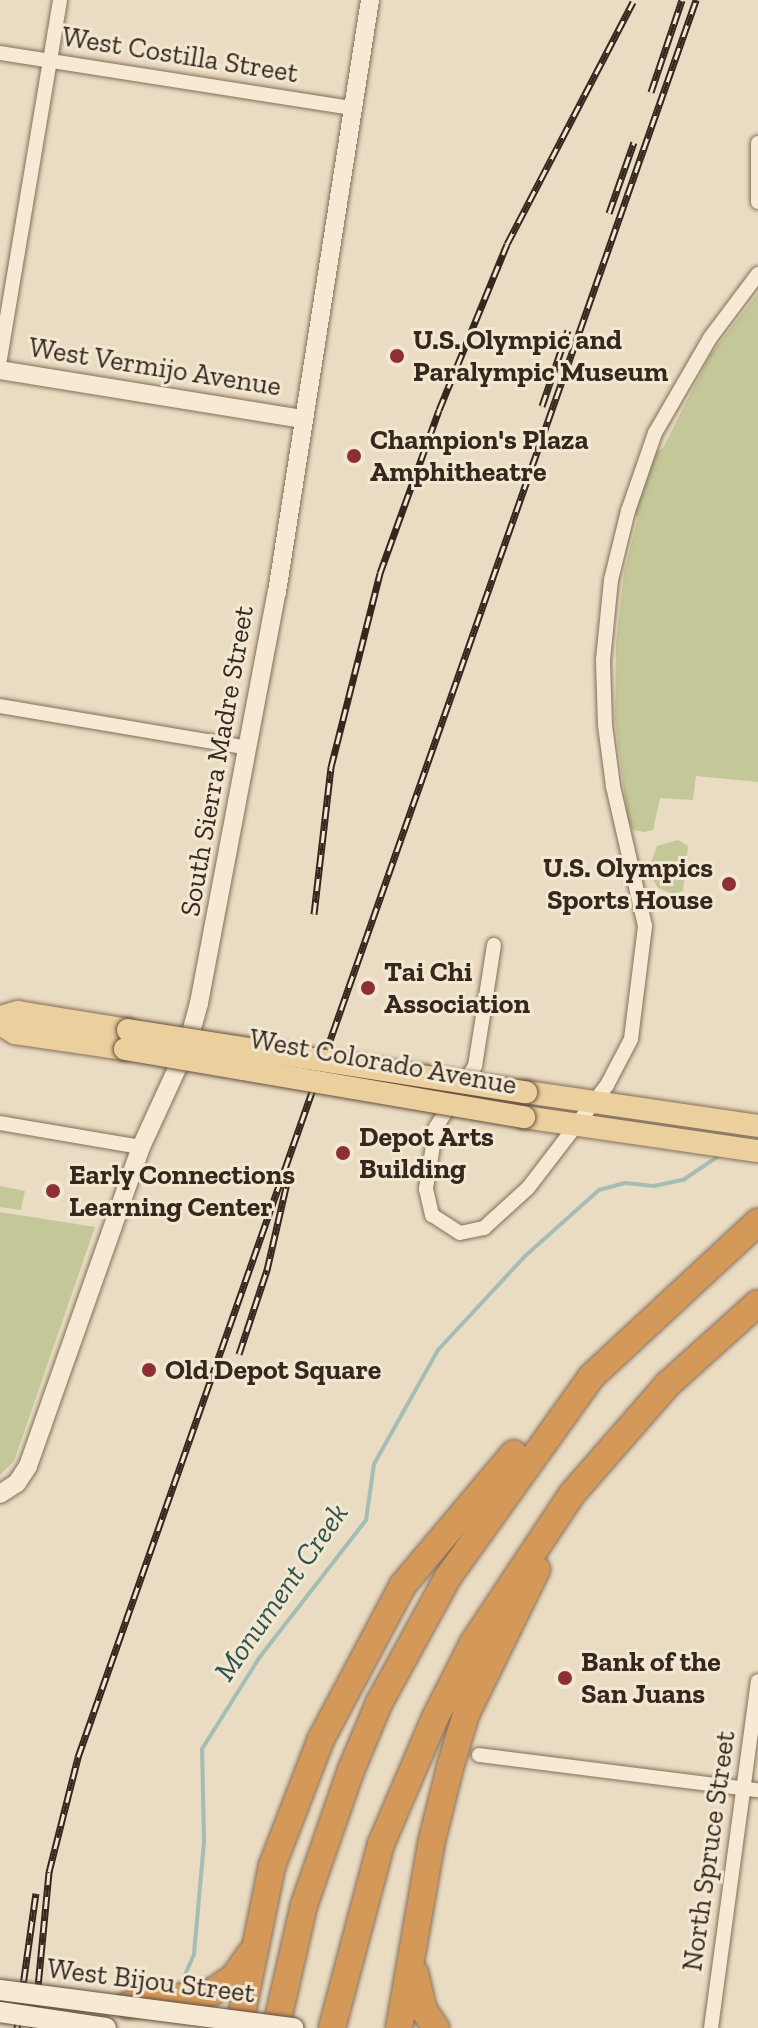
<!DOCTYPE html>
<html>
<head>
<meta charset="utf-8">
<style>
	body { margin:0 }
	#map { position:relative; width:758px; height:2028px; overflow:hidden; background:#eadcc2; font-family:"Zilla Slab",serif }
	div>[style] { position:absolute }
	[style*='--x'] { left:calc(var(--x)*1px); top:calc(var(--y)*1px); width:calc(var(--w)*1px); rotate:calc(var(--a)*1deg) }
	.green>* { inset:0; background:#c4c797 }
	.stream>* { height:4px; margin:-2px; padding:0 2px; transform-origin:2px; border-radius:2px; background:#a4bdb5 }
	.roads { filter:drop-shadow(0 0 2px #836e5b) drop-shadow(0 0 2px #836e5b) }
	.minor>* { height:14px; margin:-7px; padding:0 7px; transform-origin:7px; border-radius:7px; background:#f6ead5 }
	.tertiary>* { height:18px; margin:-9px; padding:0 9px; transform-origin:9px; border-radius:9px; background:#f6ead5 }
	.primary>* { height:22px; margin:-11px; padding:0 11px; transform-origin:11px; border-radius:11px; background:#ebcf9d }
	.motorway>* { height:26px; margin:-13px; padding:0 13px; transform-origin:13px; border-radius:13px; background:#d49859 }
	.rail>* { height:7px; margin-top:-3.5px; transform-origin:0; background:repeating-linear-gradient(90deg,#f2e7d1 0 12px,#34271e 0 24px); box-sizing:border-box; border-block:2px solid #34271e }
	.bridges { filter:drop-shadow(0 0 2px #654f3e) drop-shadow(0 0 2px #654f3e) }
	.secondary-bridge>* { height:20px; margin:-10px; padding:0 10px; transform-origin:10px; border-radius:10px; background:#f6ead5 }
	.primary-bridge>* { height:22px; margin:-11px; padding:0 11px; transform-origin:11px; border-radius:11px; background:#ebcf9d }
	.dots>* { width:22px; height:22px; translate:-50% -50%; box-sizing:border-box; border:4px solid #f2e7d1; border-radius:50% }
	span { translate:-50% -50%; white-space:nowrap; text-align:center; line-height:1.15; -webkit-text-stroke:6px #f2e7d1; paint-order:stroke }
	.street-label { font-size:28px; color:#34271e }
	.poi-label { font-size:28px; color:#34271e; font-weight:700 }
	.left { translate:0 -50%; text-align:left }
	.right { translate:-100% -50%; text-align:right }
	.water-label { font-size:30px; color:#2e524e; font-style:italic }
</style>
</head>
<body>
<div id="map">
	<div class="green">
		<i style="clip-path:polygon(758px 293px,758px 782px,696px 776px,693px 800px,660px 798px,653px 830px,645px 832px,633px 830px,628px 821px,615px 720px,616px 642px,624px 572px,638px 518px,633px 511px,652px 455px,663px 448px,710px 355px)"></i>
		<i style="clip-path:polygon(678px 840px,688px 846px,683px 891px,672px 894px,658px 888px,648px 871px,657px 846px)"></i>
		<i style="clip-path:polygon(0 1186px,25px 1191px,21px 1210px,0 1207px)"></i>
		<i style="clip-path:polygon(0 1212px,95px 1227px,14px 1461px,0 1475px)"></i>
	</div>
	<div class="stream">
		<i style="--x:180;--y:1986;--w:35;--a:-66"></i>
		<i style="--x:194;--y:1954;--w:113;--a:-84.9"></i>
		<i style="--x:204;--y:1841;--w:92;--a:-91.2"></i>
		<i style="--x:202;--y:1749;--w:107;--a:-57.9"></i>
		<i style="--x:259;--y:1658;--w:175;--a:-52.2"></i>
		<i style="--x:366;--y:1520;--w:57;--a:-81.9"></i>
		<i style="--x:374;--y:1464;--w:131;--a:-60.7"></i>
		<i style="--x:438;--y:1350;--w:127;--a:-47.2"></i>
		<i style="--x:524;--y:1257;--w:101;--a:-41.8"></i>
		<i style="--x:599;--y:1190;--w:27;--a:-15"></i>
		<i style="--x:625;--y:1183;--w:29;--a:6"></i>
		<i style="--x:654;--y:1186;--w:30;--a:-12"></i>
		<i style="--x:683;--y:1180;--w:45;--a:-34"></i>
	</div>
	<div class="roads">
		<div class="minor">
			<i style="--x:0;--y:53;--w:356;--a:8.9"></i>
			<i style="--x:758;--y:143;--w:59;--a:90"></i>
			<i style="--x:0;--y:359;--w:364;--a:-80.5"></i>
			<i style="--x:0;--y:706;--w:252;--a:9.6"></i>
			<i style="--x:494;--y:945;--w:122;--a:98.9"></i>
			<i style="--x:475;--y:1066;--w:72;--a:122.6"></i>
			<i style="--x:436;--y:1127;--w:63;--a:99.2"></i>
			<i style="--x:426;--y:1189;--w:27;--a:77"></i>
			<i style="--x:432;--y:1215;--w:33;--a:33"></i>
			<i style="--x:460;--y:1233;--w:25;--a:-12"></i>
			<i style="--x:484;--y:1228;--w:59;--a:-42.3"></i>
			<i style="--x:528;--y:1188;--w:130;--a:-52.5"></i>
			<i style="--x:607;--y:1085;--w:52;--a:-62.4"></i>
			<i style="--x:631;--y:1039;--w:114;--a:-82.9"></i>
			<i style="--x:645;--y:926;--w:144;--a:-102.9"></i>
			<i style="--x:613;--y:786;--w:62;--a:-97.5"></i>
			<i style="--x:605;--y:725;--w:65;--a:-91.8"></i>
			<i style="--x:603;--y:660;--w:80;--a:-84.3"></i>
			<i style="--x:611;--y:580;--w:71;--a:-76.2"></i>
			<i style="--x:628;--y:511;--w:83;--a:-70.9"></i>
			<i style="--x:655;--y:433;--w:110;--a:-59.9"></i>
			<i style="--x:710;--y:338;--w:80;--a:-53.1"></i>
			<i style="--x:0;--y:1123;--w:143;--a:9.7"></i>
			<i style="--x:479;--y:1755;--w:281;--a:7.2"></i>
			<i style="--x:711;--y:2028;--w:350;--a:-82.3"></i>
		</div>
		<div class="tertiary">
			<i style="--x:0;--y:370;--w:306;--a:9.2"></i>
			<i style="--x:0;--y:1494;--w:20;--a:-33"></i>
			<i style="--x:17;--y:1483;--w:20;--a:-57"></i>
			<i style="--x:28;--y:1466;--w:338;--a:-70.5"></i>
			<i style="--x:141;--y:1147;--w:110;--a:-65.3"></i>
			<i style="--x:187;--y:1047;--w:46;--a:-74.7"></i>
			<i style="--x:199;--y:1003;--w:418;--a:-79.3"></i>
			<i style="--x:277;--y:592;--w:599;--a:-81.07"></i>
		</div>
		<div class="primary">
			<i style="--x:0;--y:1017;--w:19;--a:-16"></i>
			<i style="--x:18;--y:1012;--w:111;--a:9.3"></i>
			<i style="--x:0;--y:1024;--w:17;--a:31"></i>
			<i style="--x:15;--y:1033;--w:111;--a:8.3"></i>
			<i style="--x:526;--y:1092;--w:234;--a:8.3"></i>
			<i style="--x:524;--y:1117;--w:236;--a:8.3"></i>
		</div>
		<div class="motorway">
			<i style="--x:415;--y:1973;--w:37;--a:77"></i>
			<i style="--x:423;--y:2009;--w:23;--a:56"></i>
			<i style="--x:128;--y:2005;--w:85;--a:-8.8"></i>
			<i style="--x:212;--y:1992;--w:27;--a:-34"></i>
			<i style="--x:234;--y:1977;--w:28;--a:-55"></i>
			<i style="--x:239;--y:2028;--w:165;--a:-78.5"></i>
			<i style="--x:272;--y:1866;--w:136;--a:-68.9"></i>
			<i style="--x:321;--y:1739;--w:174;--a:-62"></i>
			<i style="--x:403;--y:1585;--w:172;--a:-49.9"></i>
			<i style="--x:276;--y:2028;--w:126;--a:-77.2"></i>
			<i style="--x:304;--y:1905;--w:143;--a:-70.8"></i>
			<i style="--x:351;--y:1770;--w:73;--a:-67.3"></i>
			<i style="--x:379;--y:1703;--w:144;--a:-61.3"></i>
			<i style="--x:448;--y:1577;--w:246;--a:-54.4"></i>
			<i style="--x:591;--y:1377;--w:228;--a:-42.9"></i>
			<i style="--x:332;--y:2028;--w:190;--a:-75.1"></i>
			<i style="--x:381;--y:1844;--w:137;--a:-66.8"></i>
			<i style="--x:435;--y:1718;--w:84;--a:-63.1"></i>
			<i style="--x:473;--y:1643;--w:179;--a:-56.4"></i>
			<i style="--x:572;--y:1494;--w:145;--a:-48.9"></i>
			<i style="--x:667;--y:1385;--w:122;--a:-42"></i>
			<i style="--x:399;--y:2028;--w:187;--a:-80.1"></i>
			<i style="--x:431;--y:1844;--w:82;--a:-76"></i>
			<i style="--x:451;--y:1764;--w:52;--a:-73.3"></i>
			<i style="--x:466;--y:1714;--w:161;--a:-63.9"></i>
		</div>
	</div>
	<div class="rail">
		<i style="--x:651;--y:92;--w:97;--a:-71.4"></i>
		<i style="--x:609;--y:213;--w:75;--a:-70.6"></i>
		<i style="--x:542;--y:406;--w:80;--a:-71.1"></i>
		<i style="--x:314;--y:914;--w:148;--a:-83.4"></i>
		<i style="--x:331;--y:767;--w:200;--a:-75.8"></i>
		<i style="--x:380;--y:573;--w:173;--a:-70.1"></i>
		<i style="--x:439;--y:410;--w:179;--a:-67.7"></i>
		<i style="--x:507;--y:244;--w:273;--a:-62.5"></i>
		<i style="--x:239;--y:1354;--w:89;--a:-71.6"></i>
		<i style="--x:267;--y:1270;--w:89;--a:-77.1"></i>
		<i style="--x:17;--y:2028;--w:136;--a:-82"></i>
		<i style="--x:34;--y:2028;--w:157;--a:-84.5"></i>
		<i style="--x:49;--y:1872;--w:119;--a:-75.8"></i>
		<i style="--x:78;--y:1757;--w:1863;--a:-70.62"></i>
	</div>
	<div class="bridges">
		<div class="secondary-bridge">
			<i style="--x:0;--y:1990;--w:296;--a:7.4"></i>
			<i style="--x:0;--y:2012;--w:107;--a:8.6"></i>
		</div>
		<div class="primary-bridge">
			<i style="--x:128;--y:1030;--w:403;--a:8.9"></i>
			<i style="--x:125;--y:1049;--w:405;--a:9.7"></i>
		</div>
	</div>
	<div class="dots">
		<i style="left:397px;top:356px;background:#8d2f35"></i>
		<i style="left:354px;top:456px;background:#8d2f35"></i>
		<i style="left:729px;top:884px;background:#8d2f35"></i>
		<i style="left:368px;top:988px;background:#8d2f35"></i>
		<i style="left:343px;top:1153px;background:#8d2f35"></i>
		<i style="left:53px;top:1191px;background:#8d2f35"></i>
		<i style="left:149px;top:1370px;background:#8d2f35"></i>
		<i style="left:565px;top:1678px;background:#8d2f35"></i>
	</div>
	<div class="street-label">
		<span style="left:180px;top:55px;rotate:9deg">West Costilla Street</span>
		<span style="left:155px;top:367px;rotate:9deg">West Vermijo Avenue</span>
		<span style="left:217px;top:761px;rotate:-80deg">South Sierra Madre Street</span>
		<span style="left:383px;top:1062px;rotate:10deg">West Colorado Avenue</span>
		<span style="left:709px;top:1851px;rotate:-82deg">North Spruce Street</span>
		<span style="left:151px;top:1981px;rotate:7deg">West Bijou Street</span>
	</div>
	<div class="poi-label">
		<span class="left" style="left:413px;top:356px">U.S. Olympic and<br>Paralympic Museum</span>
		<span class="left" style="left:370px;top:456px">Champion's Plaza<br>Amphitheatre</span>
		<span class="right" style="left:713px;top:884px">U.S. Olympics<br>Sports House</span>
		<span class="left" style="left:384px;top:988px">Tai Chi<br>Association</span>
		<span class="left" style="left:359px;top:1153px">Depot Arts<br>Building</span>
		<span class="left" style="left:69px;top:1191px">Early Connections<br>Learning Center</span>
		<span class="left" style="left:165px;top:1370px">Old Depot Square</span>
		<span class="left" style="left:581px;top:1678px">Bank of the<br>San Juans</span>
	</div>
	<div class="water-label">
		<span style="left:281px;top:1592px;rotate:-55deg">Monument Creek</span>
	</div>
</div>
</body>
</html>
